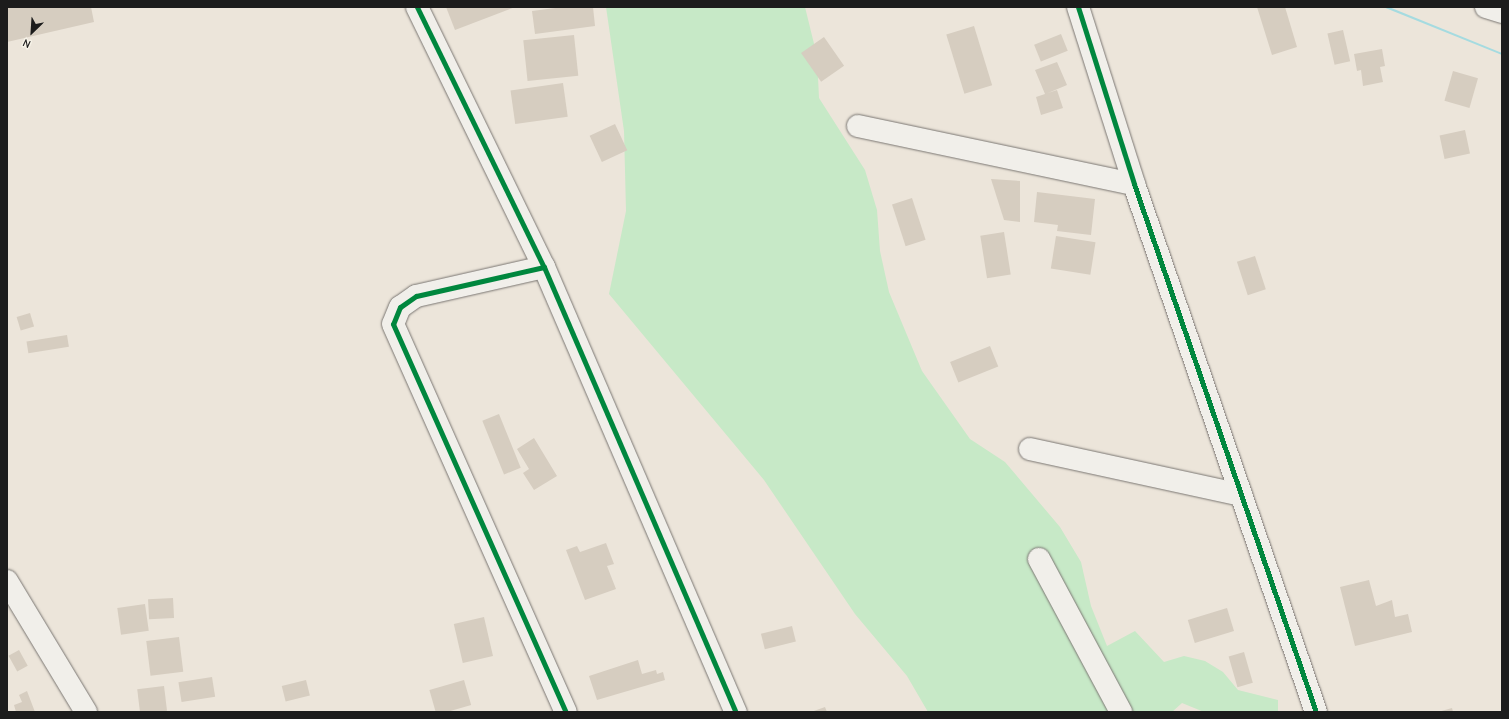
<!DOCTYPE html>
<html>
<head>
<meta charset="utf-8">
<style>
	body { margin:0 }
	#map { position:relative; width:1509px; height:719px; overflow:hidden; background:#ece5da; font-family:"Comic Neue",sans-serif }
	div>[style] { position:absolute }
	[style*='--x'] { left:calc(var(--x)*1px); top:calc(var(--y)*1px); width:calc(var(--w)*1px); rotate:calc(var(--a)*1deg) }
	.green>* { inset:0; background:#c7e9c7 }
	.water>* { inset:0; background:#a5dbe0 }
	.building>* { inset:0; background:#d6cdc0; transform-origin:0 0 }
	.roads { filter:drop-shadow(0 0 1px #7a7672) drop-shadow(0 0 1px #7a7672) }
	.street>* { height:22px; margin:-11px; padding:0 11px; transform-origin:11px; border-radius:11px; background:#f1efea }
	.cycleway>* { height:5px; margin:-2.5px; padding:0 2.5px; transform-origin:2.5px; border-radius:2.5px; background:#00873e }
	span { translate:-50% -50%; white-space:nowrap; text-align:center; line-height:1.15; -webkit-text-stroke:3.5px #f7f3e8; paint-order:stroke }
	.frame { position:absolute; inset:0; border:8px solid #1c1c1c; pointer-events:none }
	.north { position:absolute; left:12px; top:12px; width:40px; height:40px; -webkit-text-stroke:3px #f7f3e8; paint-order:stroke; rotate:205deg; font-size:11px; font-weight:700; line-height:16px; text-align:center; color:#1c1c1c }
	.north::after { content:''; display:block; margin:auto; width:14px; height:18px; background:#1c1c1c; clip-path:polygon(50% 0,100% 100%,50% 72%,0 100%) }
</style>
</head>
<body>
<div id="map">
	<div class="green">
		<i style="clip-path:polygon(606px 7px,805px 7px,817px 56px,819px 98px,865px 170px,877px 210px,880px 251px,889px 292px,922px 371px,970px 439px,1005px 462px,1060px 527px,1081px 562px,1091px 606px,1107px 646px,1135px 631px,1164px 662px,1184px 656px,1205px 661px,1223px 672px,1238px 690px,1278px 700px,1278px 712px,1204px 712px,1182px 703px,1172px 712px,928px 712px,907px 676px,855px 614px,764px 480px,609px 294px,626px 211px,624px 131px)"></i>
	</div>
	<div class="water">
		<i style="clip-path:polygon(1383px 7px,1389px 7px,1502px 53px,1502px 55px)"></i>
	</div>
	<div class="building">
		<i style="clip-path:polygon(7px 7px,91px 7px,94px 22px,7px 42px)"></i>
		<i style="clip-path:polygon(446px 7px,515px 7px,455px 30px)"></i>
		<i style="clip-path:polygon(563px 7px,593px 7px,595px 26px,535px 34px,532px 11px)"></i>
		<i style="clip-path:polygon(1257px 7px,1285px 7px,1297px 47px,1272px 55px)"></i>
		<i style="left:974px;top:26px;width:62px;height:29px;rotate:73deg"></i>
		<i style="left:1343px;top:30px;width:32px;height:16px;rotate:77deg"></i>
		<i style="left:1061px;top:34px;width:18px;height:29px;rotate:68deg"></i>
		<i style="left:574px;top:35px;width:41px;height:51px;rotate:84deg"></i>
		<i style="left:824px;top:37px;width:35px;height:28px;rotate:55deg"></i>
		<i style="clip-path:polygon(1382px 49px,1385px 66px,1380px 67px,1383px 82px,1363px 86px,1361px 70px,1357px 71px,1354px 54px)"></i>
		<i style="clip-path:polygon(1057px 62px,1067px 85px,1048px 93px,1057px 90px,1063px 108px,1041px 115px,1036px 97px,1045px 94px,1035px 70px)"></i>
		<i style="left:1453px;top:71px;width:26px;height:31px;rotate:16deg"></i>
		<i style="left:563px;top:83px;width:34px;height:53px;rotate:82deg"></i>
		<i style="left:615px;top:124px;width:29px;height:28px;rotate:65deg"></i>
		<i style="left:1465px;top:130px;width:24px;height:26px;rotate:78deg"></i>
		<i style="clip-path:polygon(991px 179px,1020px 181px,1020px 222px,1004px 220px)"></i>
		<i style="clip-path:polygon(1037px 192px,1095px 199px,1091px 235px,1057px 231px,1058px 225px,1034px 222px)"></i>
		<i style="left:912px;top:198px;width:44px;height:21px;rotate:72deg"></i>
		<i style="left:1004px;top:232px;width:43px;height:24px;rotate:81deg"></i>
		<i style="left:1056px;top:236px;width:40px;height:33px;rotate:9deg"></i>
		<i style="left:1255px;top:256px;width:35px;height:19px;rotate:72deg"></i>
		<i style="left:30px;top:313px;width:14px;height:14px;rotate:73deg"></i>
		<i style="left:67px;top:335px;width:12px;height:41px;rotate:81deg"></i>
		<i style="left:990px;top:346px;width:22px;height:43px;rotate:68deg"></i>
		<i style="left:499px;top:414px;width:58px;height:18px;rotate:68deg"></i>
		<i style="clip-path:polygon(534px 438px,557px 476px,534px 490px,523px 473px,529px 469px,517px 449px)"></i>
		<i style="clip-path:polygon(606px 543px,614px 564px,607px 566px,616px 589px,585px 600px,566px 550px,577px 546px,580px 552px)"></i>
		<i style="clip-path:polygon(1369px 580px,1376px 606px,1392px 600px,1395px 617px,1408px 614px,1412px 632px,1355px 646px,1340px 587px)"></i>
		<i style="left:173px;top:598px;width:20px;height:25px;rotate:87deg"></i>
		<i style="left:145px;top:604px;width:27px;height:28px;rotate:82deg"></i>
		<i style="left:1227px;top:608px;width:24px;height:41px;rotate:73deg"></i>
		<i style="left:484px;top:617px;width:40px;height:31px;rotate:77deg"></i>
		<i style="left:792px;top:626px;width:16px;height:32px;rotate:76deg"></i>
		<i style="left:179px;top:637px;width:35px;height:33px;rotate:83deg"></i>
		<i style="left:19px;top:650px;width:18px;height:12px;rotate:61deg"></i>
		<i style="left:1244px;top:652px;width:32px;height:16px;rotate:74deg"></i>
		<i style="clip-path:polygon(638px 660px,642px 674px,656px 670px,657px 674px,663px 672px,665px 680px,597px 700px,589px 676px)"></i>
		<i style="left:212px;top:677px;width:20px;height:34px;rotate:81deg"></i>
		<i style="left:306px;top:680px;width:16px;height:25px;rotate:76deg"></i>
		<i style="left:464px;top:680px;width:26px;height:36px;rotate:74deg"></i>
		<i style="left:164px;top:686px;width:25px;height:27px;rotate:83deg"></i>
		<i style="clip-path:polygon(27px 691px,35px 712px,16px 712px,14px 705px,22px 702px,19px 695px)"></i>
		<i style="clip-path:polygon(825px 707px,827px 712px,811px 712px)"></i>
		<i style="clip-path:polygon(1452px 708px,1453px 712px,1438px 712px)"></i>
	</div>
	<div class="roads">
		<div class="street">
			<i style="--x:417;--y:7;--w:289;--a:64"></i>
			<i style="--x:544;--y:267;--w:485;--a:66.7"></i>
			<i style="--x:1078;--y:7;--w:186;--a:72.4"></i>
			<i style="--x:1134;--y:184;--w:558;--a:70.98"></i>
			<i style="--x:1486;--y:7;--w:17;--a:17"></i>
			<i style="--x:858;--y:126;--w:282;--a:11.9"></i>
			<i style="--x:544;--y:267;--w:131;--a:167.2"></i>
			<i style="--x:416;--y:296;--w:19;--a:145"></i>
			<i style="--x:400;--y:307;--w:18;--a:112"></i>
			<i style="--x:393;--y:324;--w:425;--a:66"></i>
			<i style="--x:1030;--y:449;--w:216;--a:12.3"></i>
			<i style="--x:1039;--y:559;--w:174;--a:61.8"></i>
			<i style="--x:7;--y:581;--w:153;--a:58.9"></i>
		</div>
	</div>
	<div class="cycleway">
		<i style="--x:417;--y:7;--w:289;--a:64"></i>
		<i style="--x:544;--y:267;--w:485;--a:66.7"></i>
		<i style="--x:1078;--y:7;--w:186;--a:72.4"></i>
		<i style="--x:1134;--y:184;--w:558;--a:70.98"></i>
		<i style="--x:544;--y:267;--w:131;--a:167.2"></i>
		<i style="--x:416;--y:296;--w:19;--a:145"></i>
		<i style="--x:400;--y:307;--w:18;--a:112"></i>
		<i style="--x:393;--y:324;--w:425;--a:66"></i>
	</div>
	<div class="frame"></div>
	<div class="north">N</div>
</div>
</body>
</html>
